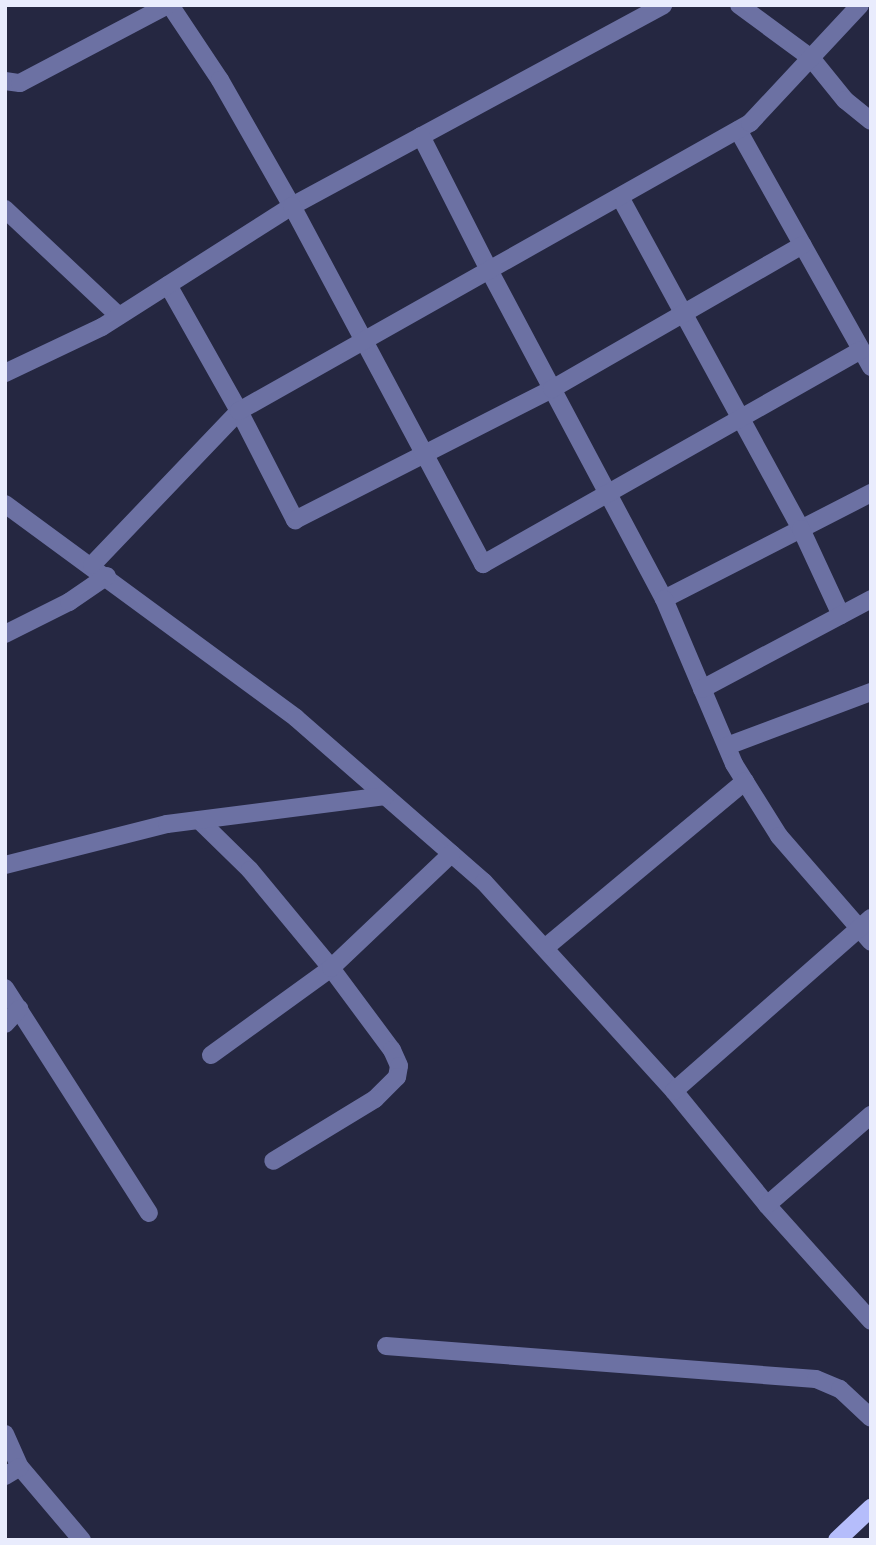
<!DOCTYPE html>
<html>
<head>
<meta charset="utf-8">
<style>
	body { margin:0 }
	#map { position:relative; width:876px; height:1545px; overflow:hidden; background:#252741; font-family:Inter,sans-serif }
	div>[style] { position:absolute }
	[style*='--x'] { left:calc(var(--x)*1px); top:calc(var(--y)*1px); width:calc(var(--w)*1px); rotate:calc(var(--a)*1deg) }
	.minor>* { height:18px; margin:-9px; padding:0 9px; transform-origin:9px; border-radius:9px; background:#6c71a3 }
	.major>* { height:18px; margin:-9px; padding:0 9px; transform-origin:9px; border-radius:9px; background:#b5bdfb }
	span { translate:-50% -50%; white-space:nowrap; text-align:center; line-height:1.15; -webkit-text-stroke:7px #252741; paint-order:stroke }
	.frame { position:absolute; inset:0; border:7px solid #e9ecfd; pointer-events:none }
</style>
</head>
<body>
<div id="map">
	<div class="minor">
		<i style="--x:170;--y:5;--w:90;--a:56.3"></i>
		<i style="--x:220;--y:80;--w:145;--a:60.3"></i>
		<i style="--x:292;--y:206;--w:422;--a:-28.4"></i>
		<i style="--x:739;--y:5;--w:89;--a:36.4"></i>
		<i style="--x:811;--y:58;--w:54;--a:51"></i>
		<i style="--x:845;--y:100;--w:33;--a:39"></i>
		<i style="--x:5;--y:81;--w:15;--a:8"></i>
		<i style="--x:20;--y:83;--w:167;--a:-27.8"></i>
		<i style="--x:738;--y:130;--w:272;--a:60.7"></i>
		<i style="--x:421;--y:136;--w:150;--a:63.1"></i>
		<i style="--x:489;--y:270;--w:373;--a:62"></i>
		<i style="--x:664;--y:599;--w:233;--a:-27.1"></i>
		<i style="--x:620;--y:197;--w:378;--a:61.4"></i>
		<i style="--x:801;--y:529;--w:95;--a:65.1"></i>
		<i style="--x:5;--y:209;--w:156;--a:43.2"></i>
		<i style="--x:168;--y:285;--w:145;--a:60.6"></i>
		<i style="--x:239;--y:411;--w:123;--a:62.8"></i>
		<i style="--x:295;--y:520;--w:288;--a:-27"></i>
		<i style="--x:552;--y:389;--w:289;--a:-29.9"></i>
		<i style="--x:5;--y:373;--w:107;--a:-25.4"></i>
		<i style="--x:102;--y:327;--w:225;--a:-32.5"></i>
		<i style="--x:292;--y:206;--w:406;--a:61.9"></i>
		<i style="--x:483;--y:564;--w:434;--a:-29.5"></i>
		<i style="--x:5;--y:504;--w:361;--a:36.3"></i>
		<i style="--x:296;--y:718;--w:249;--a:41.1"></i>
		<i style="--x:484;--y:882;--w:282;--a:47.7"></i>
		<i style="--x:674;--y:1091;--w:147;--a:50.8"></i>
		<i style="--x:767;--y:1205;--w:156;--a:48.1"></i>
		<i style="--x:92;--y:565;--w:213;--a:-46.3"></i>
		<i style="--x:239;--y:411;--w:587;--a:-29.41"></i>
		<i style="--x:750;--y:123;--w:161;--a:-47"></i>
		<i style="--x:664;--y:599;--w:179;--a:67"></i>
		<i style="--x:734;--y:764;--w:85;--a:58"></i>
		<i style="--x:779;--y:836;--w:140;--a:49"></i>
		<i style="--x:5;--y:634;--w:72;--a:-26.6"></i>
		<i style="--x:69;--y:602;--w:46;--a:-34.4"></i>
		<i style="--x:702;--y:689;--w:191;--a:-28"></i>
		<i style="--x:727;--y:746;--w:154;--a:-20.6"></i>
		<i style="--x:199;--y:820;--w:71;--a:44.4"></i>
		<i style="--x:250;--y:870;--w:127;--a:50.4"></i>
		<i style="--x:331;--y:968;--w:102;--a:53.4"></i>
		<i style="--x:392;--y:1050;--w:17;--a:66"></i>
		<i style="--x:399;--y:1066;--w:11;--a:100"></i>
		<i style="--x:397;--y:1077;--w:31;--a:135"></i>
		<i style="--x:375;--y:1099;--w:119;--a:148.7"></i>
		<i style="--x:5;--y:865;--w:167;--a:-14.2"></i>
		<i style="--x:167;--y:824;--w:220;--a:-7.3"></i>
		<i style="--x:546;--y:947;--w:259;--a:-39.8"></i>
		<i style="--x:5;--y:988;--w:267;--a:57.4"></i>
		<i style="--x:5;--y:1024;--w:21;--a:-47"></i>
		<i style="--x:211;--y:1055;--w:148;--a:-35.9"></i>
		<i style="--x:331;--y:968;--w:166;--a:-43.5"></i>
		<i style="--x:674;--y:1091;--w:262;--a:-41.3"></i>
		<i style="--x:767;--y:1205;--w:138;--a:-40.9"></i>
		<i style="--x:386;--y:1346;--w:431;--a:4.4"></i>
		<i style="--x:816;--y:1379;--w:26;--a:23"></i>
		<i style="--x:840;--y:1389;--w:42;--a:43.1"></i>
		<i style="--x:5;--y:1434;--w:36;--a:66"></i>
		<i style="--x:20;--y:1467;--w:96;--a:49.7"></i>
		<i style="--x:5;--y:1476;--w:17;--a:-31"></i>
	</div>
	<div class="major">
		<i style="--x:837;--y:1540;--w:47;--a:-43.3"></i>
	</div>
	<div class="frame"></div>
</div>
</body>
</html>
